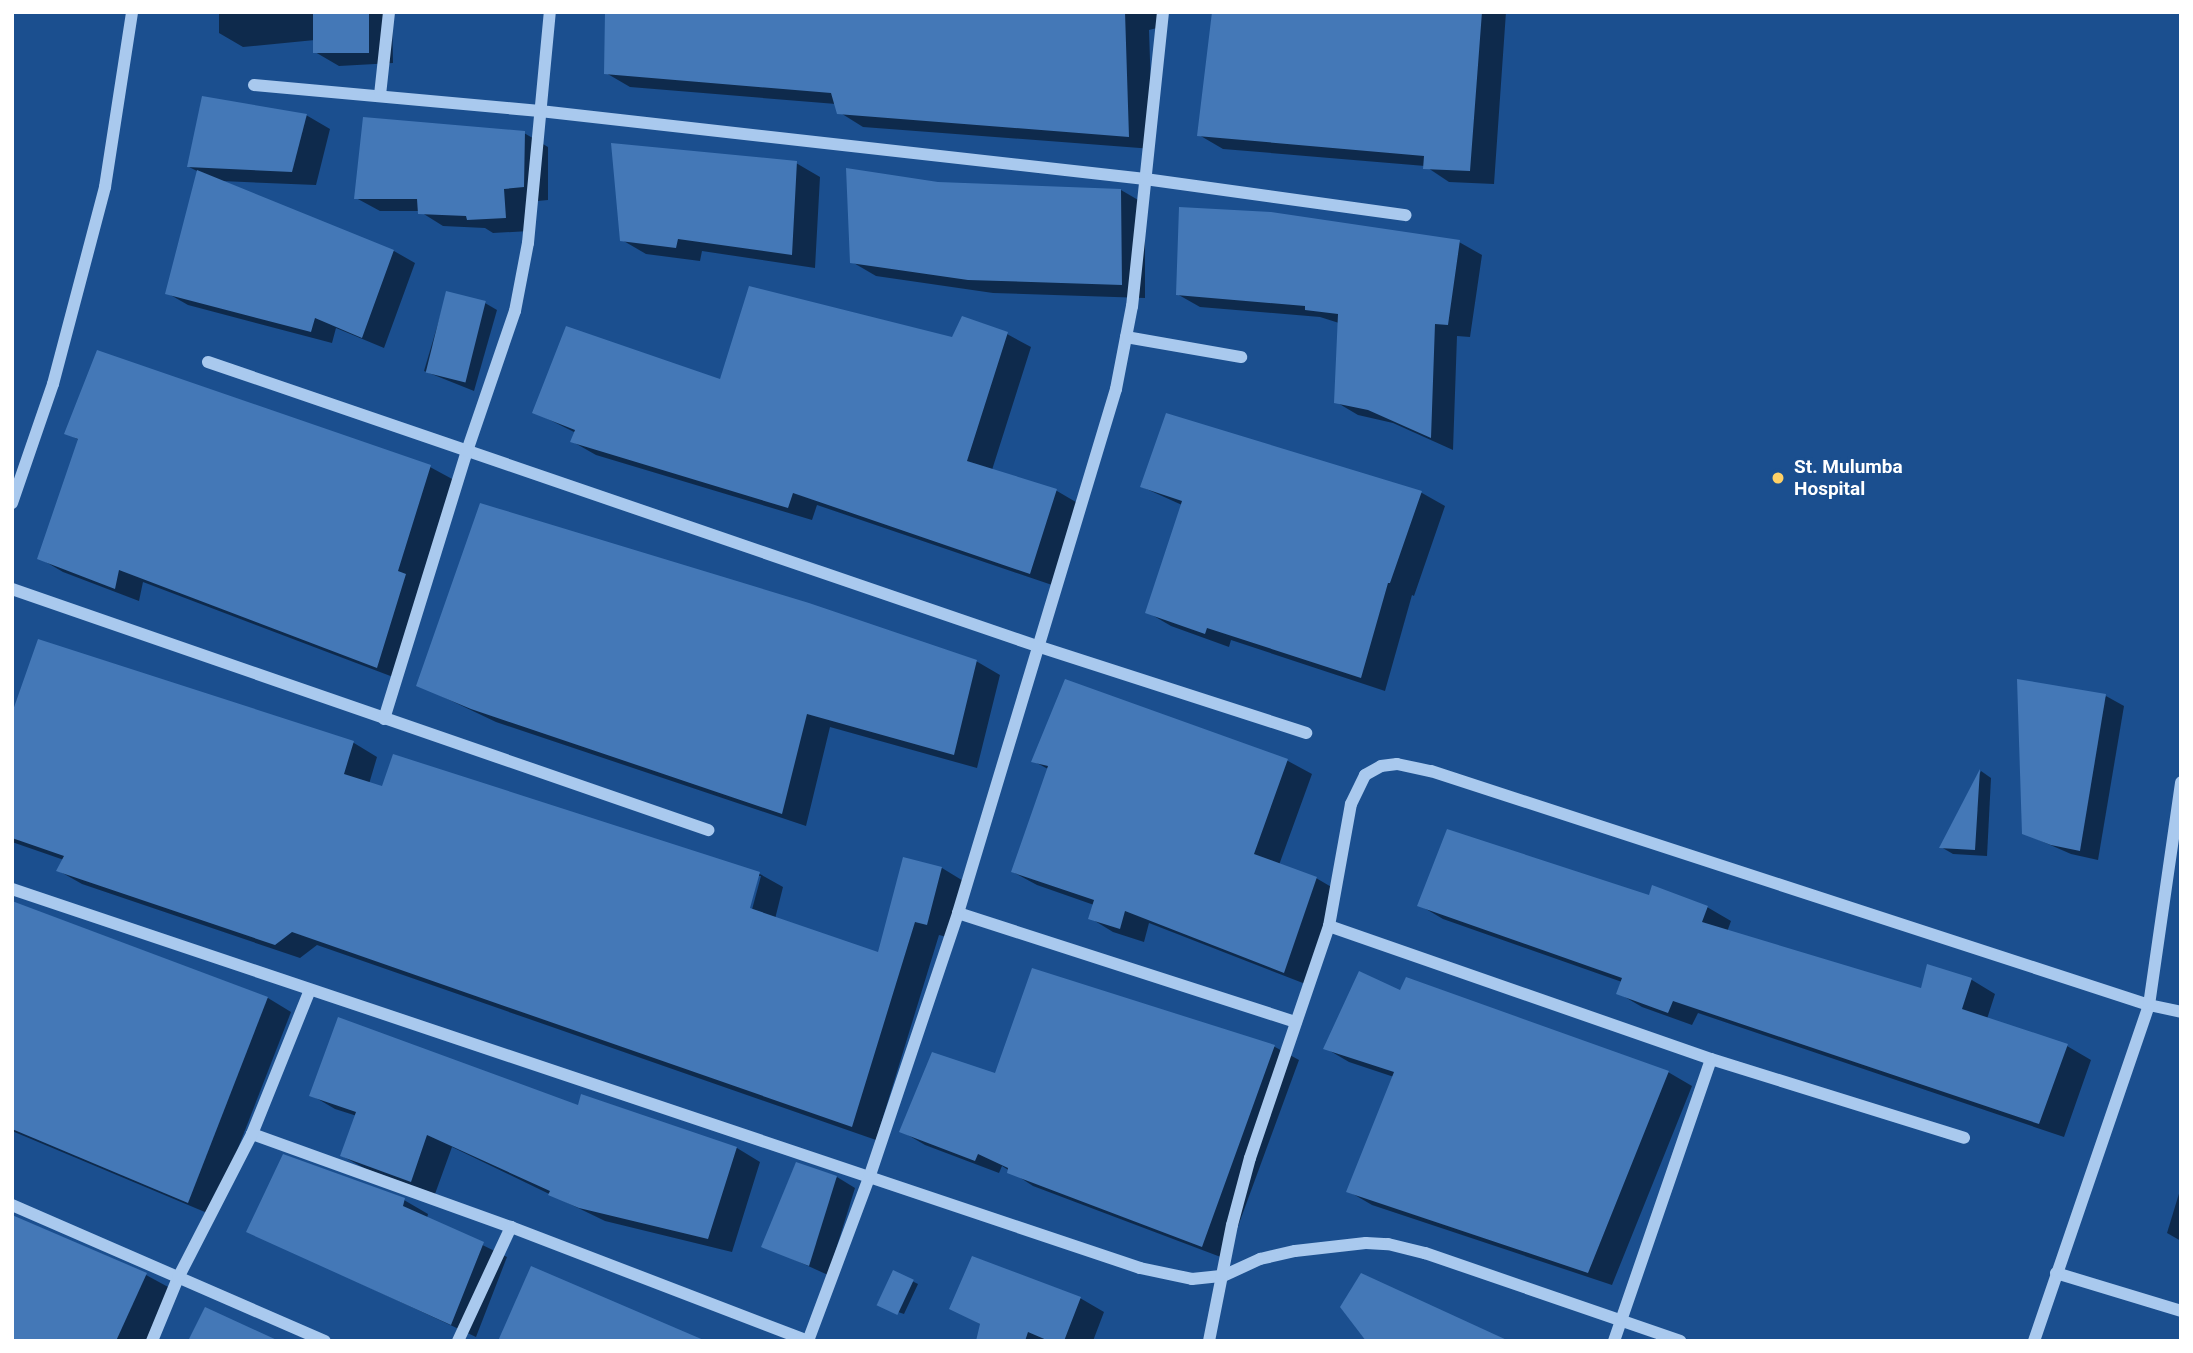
<!DOCTYPE html>
<html>
<head>
<meta charset="utf-8">
<style>
	body { margin:0 }
	#map { position:relative; width:2193px; height:1353px; overflow:hidden; background:#1b4f8f; font-family:Roboto,sans-serif }
	div>[style] { position:absolute }
	[style*='--x'] { left:calc(var(--x)*1px); top:calc(var(--y)*1px); width:calc(var(--w)*1px); rotate:calc(var(--a)*1deg) }
	.shadow>* { inset:0; background:#0007 }
	.building>* { inset:0; background:#4478b7; transform-origin:0 0 }
	.minor>* { height:12px; margin:-6px; padding:0 6px; transform-origin:6px; border-radius:6px; background:#a9c9ee }
	.dots>* { width:19px; height:19px; translate:-50% -50%; box-sizing:border-box; border:4px solid #1b4f8f; border-radius:50% }
	span { translate:-50% -50%; white-space:nowrap; text-align:center; line-height:1.15; -webkit-text-stroke:6px #1b4f8f; paint-order:stroke }
	.poi-label { font-size:19px; color:#fff; font-weight:700 }
	.left { translate:0 -50%; text-align:left }
	.frame { position:absolute; inset:0; border:14px solid #fff; pointer-events:none }
</style>
</head>
<body>
<div id="map">
	<div class="shadow">
		<i style="clip-path:polygon(219px 12px,392px 12px,393px 63px,339px 66px,315px 52px,315px 40px,243px 47px,219px 33px)"></i>
		<i style="clip-path:polygon(607px 12px,1165px 12px,1165px 26px,1149px 30px,1153px 149px,863px 127px,839px 112px,836px 104px,630px 87px,606px 73px)"></i>
		<i style="clip-path:polygon(1213px 12px,1506px 12px,1494px 184px,1449px 182px,1425px 166px,1223px 149px,1199px 135px)"></i>
		<i style="clip-path:polygon(306px 115px,330px 129px,316px 185px,221px 181px,394px 251px,415px 263px,384px 348px,336px 328px,332px 343px,188px 305px,167px 293px,199px 172px,189px 167px)"></i>
		<i style="clip-path:polygon(524px 133px,548px 147px,548px 200px,527px 202px,530px 231px,493px 233px,485px 228px,443px 226px,419px 211px,380px 211px,356px 198px)"></i>
		<i style="clip-path:polygon(796px 163px,820px 177px,815px 268px,702px 251px,700px 261px,646px 254px,622px 240px)"></i>
		<i style="clip-path:polygon(938px 184px,1121px 190px,1145px 204px,1145px 298px,993px 293px,876px 276px,852px 262px)"></i>
		<i style="clip-path:polygon(1459px 242px,1482px 255px,1470px 337px,1457px 336px,1453px 450px,1393px 423px,1358px 415px,1336px 402px,1339px 323px,1320px 317px,1200px 307px,1177px 294px)"></i>
		<i style="clip-path:polygon(447px 293px,485px 303px,497px 310px,474px 391px,424px 371px)"></i>
		<i style="clip-path:polygon(1007px 334px,1031px 347px,992px 470px,1057px 491px,1081px 505px,1055px 586px,817px 505px,812px 520px,596px 455px,573px 442px,576px 433px,534px 412px)"></i>
		<i style="clip-path:polygon(1167px 415px,1422px 493px,1445px 506px,1414px 596px,1412px 595px,1385px 691px,1231px 640px,1229px 647px,1171px 626px,1147px 612px,1182px 505px,1142px 487px)"></i>
		<i style="clip-path:polygon(66px 433px,430px 467px,454px 480px,401px 680px,143px 582px,139px 601px,63px 572px,39px 558px,79px 440px)"></i>
		<i style="clip-path:polygon(evenodd,39px 642px,354px 743px,377px 757px,369px 784px,383px 789px,394px 756px,760px 874px,783px 887px,775px 919px,880px 955px,905px 859px,942px 868px,965px 882px,951px 938px,939px 935px,876px 1140px,317px 945px,300px 958px,82px 884px,59px 871px,64px 860px,12px 842px,12px 715px,39px 642px,757px 876px,761px 876px,750px 917px,746px 916px,757px 876px)"></i>
		<i style="clip-path:polygon(976px 661px,1000px 675px,977px 768px,830px 727px,806px 826px,496px 722px,418px 685px)"></i>
		<i style="clip-path:polygon(1066px 681px,1288px 761px,1312px 774px,1279px 865px,1316px 878px,1340px 892px,1308px 985px,1149px 923px,1144px 942px,1113px 932px,1090px 918px,1094px 905px,1037px 885px,1013px 872px,1048px 769px,1033px 761px)"></i>
		<i style="clip-path:polygon(2106px 696px,2124px 706px,2098px 860px,2071px 854px,2023px 833px)"></i>
		<i style="clip-path:polygon(1981px 771px,1991px 778px,1987px 856px,1953px 854px,1941px 847px)"></i>
		<i style="clip-path:polygon(1650px 897px,1707px 907px,1731px 921px,1727px 932px,1922px 991px,1928px 966px,1972px 980px,1995px 994px,1987px 1019px,2067px 1046px,2091px 1060px,2064px 1137px,1698px 1013px,1692px 1025px,1642px 1007px,1618px 993px,1622px 982px,1443px 919px,1419px 905px)"></i>
		<i style="clip-path:polygon(12px 903px,268px 998px,291px 1012px,212px 1215px,12px 1131px)"></i>
		<i style="clip-path:polygon(1033px 970px,1275px 1047px,1299px 1060px,1226px 1259px,1033px 1186px,1002px 1166px,999px 1173px,925px 1145px,901px 1131px,996px 1075px)"></i>
		<i style="clip-path:polygon(1401px 992px,1668px 1072px,1692px 1086px,1612px 1285px,1372px 1205px,1348px 1191px,1394px 1077px,1349px 1062px,1325px 1048px)"></i>
		<i style="clip-path:polygon(311px 1095px,579px 1107px,737px 1148px,760px 1162px,732px 1252px,605px 1221px,452px 1147px,435px 1194px,366px 1169px,342px 1156px,357px 1116px,335px 1109px)"></i>
		<i style="clip-path:polygon(837px 1177px,855px 1188px,828px 1275px,764px 1246px)"></i>
		<i style="clip-path:polygon(2181px 1187px,2181px 1241px,2167px 1233px)"></i>
		<i style="clip-path:polygon(404px 1200px,428px 1214px,427px 1218px,507px 1257px,476px 1337px,248px 1231px)"></i>
		<i style="clip-path:polygon(894px 1272px,918px 1284px,904px 1314px,877px 1305px)"></i>
		<i style="clip-path:polygon(146px 1275px,170px 1288px,146px 1341px,12px 1341px)"></i>
		<i style="clip-path:polygon(1080px 1298px,1104px 1312px,1093px 1341px,978px 1341px,982px 1325px,951px 1309px)"></i>
	</div>
	<div class="building">
		<i style="left:313px;top:12px;width:56px;height:41px"></i>
		<i style="clip-path:polygon(605px 12px,1125px 12px,1129px 137px,837px 114px,831px 93px,604px 74px)"></i>
		<i style="clip-path:polygon(1212px 12px,1482px 12px,1470px 171px,1423px 169px,1424px 156px,1197px 136px)"></i>
		<i style="clip-path:polygon(202px 96px,307px 114px,292px 172px,187px 167px)"></i>
		<i style="clip-path:polygon(363px 117px,525px 131px,524px 187px,504px 189px,506px 218px,467px 220px,466px 216px,418px 214px,417px 199px,354px 199px)"></i>
		<i style="clip-path:polygon(611px 143px,797px 161px,792px 255px,678px 239px,676px 248px,620px 241px)"></i>
		<i style="clip-path:polygon(846px 168px,938px 182px,1121px 189px,1122px 285px,968px 280px,850px 263px)"></i>
		<i style="clip-path:polygon(197px 170px,394px 250px,362px 338px,315px 318px,311px 332px,165px 294px)"></i>
		<i style="clip-path:polygon(1179px 207px,1271px 212px,1460px 240px,1448px 325px,1435px 324px,1431px 438px,1368px 410px,1334px 403px,1338px 314px,1305px 310px,1305px 306px,1176px 295px)"></i>
		<i style="clip-path:polygon(749px 286px,952px 337px,962px 316px,1008px 332px,967px 461px,1057px 489px,1030px 574px,793px 493px,788px 508px,570px 442px,575px 430px,532px 413px,566px 326px,720px 379px)"></i>
		<i style="left:446px;top:291px;width:41px;height:84px;rotate:14deg"></i>
		<i style="clip-path:polygon(97px 350px,431px 465px,398px 571px,406px 574px,377px 668px,119px 570px,115px 589px,37px 559px,78px 439px,64px 434px)"></i>
		<i style="clip-path:polygon(1166px 413px,1422px 491px,1390px 583px,1388px 583px,1361px 678px,1207px 628px,1205px 634px,1145px 613px,1182px 501px,1140px 487px)"></i>
		<i style="clip-path:polygon(480px 503px,809px 603px,977px 660px,954px 755px,807px 714px,782px 814px,471px 709px,416px 686px)"></i>
		<i style="clip-path:polygon(38px 639px,354px 741px,344px 774px,382px 786px,393px 754px,760px 872px,750px 908px,878px 952px,903px 857px,942px 867px,927px 925px,915px 922px,852px 1127px,292px 932px,275px 945px,56px 871px,64px 856px,12px 838px,12px 713px)"></i>
		<i style="clip-path:polygon(1065px 679px,1288px 759px,1254px 854px,1317px 877px,1284px 973px,1125px 911px,1120px 929px,1088px 919px,1094px 900px,1011px 872px,1048px 766px,1031px 762px)"></i>
		<i style="clip-path:polygon(2017px 679px,2106px 694px,2080px 851px,2051px 845px,2022px 834px)"></i>
		<i style="clip-path:polygon(1980px 769px,1975px 850px,1939px 848px)"></i>
		<i style="clip-path:polygon(1447px 829px,1649px 895px,1652px 885px,1708px 906px,1702px 922px,1921px 988px,1927px 964px,1972px 978px,1962px 1009px,2068px 1044px,2039px 1124px,1673px 1001px,1668px 1013px,1616px 994px,1622px 978px,1417px 906px)"></i>
		<i style="clip-path:polygon(12px 901px,268px 997px,188px 1203px,12px 1129px)"></i>
		<i style="clip-path:polygon(1032px 968px,1275px 1045px,1202px 1247px,1007px 1173px,1008px 1168px,978px 1154px,975px 1161px,899px 1132px,932px 1052px,995px 1073px)"></i>
		<i style="clip-path:polygon(1359px 971px,1400px 990px,1406px 977px,1669px 1071px,1588px 1273px,1346px 1192px,1394px 1072px,1323px 1049px)"></i>
		<i style="clip-path:polygon(338px 1017px,578px 1105px,581px 1094px,737px 1147px,708px 1239px,579px 1208px,548px 1195px,550px 1191px,427px 1135px,411px 1182px,340px 1156px,356px 1112px,309px 1096px)"></i>
		<i style="clip-path:polygon(283px 1154px,405px 1198px,403px 1206px,484px 1242px,451px 1325px,246px 1232px)"></i>
		<i style="clip-path:polygon(796px 1162px,837px 1176px,809px 1266px,761px 1247px)"></i>
		<i style="clip-path:polygon(12px 1215px,147px 1273px,116px 1341px,12px 1341px)"></i>
		<i style="clip-path:polygon(972px 1256px,1081px 1297px,1064px 1341px,1049px 1341px,1028px 1332px,1025px 1341px,976px 1341px,980px 1324px,949px 1309px)"></i>
		<i style="clip-path:polygon(531px 1266px,706px 1341px,498px 1341px)"></i>
		<i style="left:893px;top:1270px;width:23px;height:39px;rotate:25deg"></i>
		<i style="clip-path:polygon(1361px 1273px,1509px 1341px,1366px 1341px,1340px 1307px)"></i>
		<i style="clip-path:polygon(205px 1307px,279px 1341px,188px 1341px)"></i>
	</div>
	<div class="minor">
		<i style="--x:1163;--y:12;--w:296;--a:96"></i>
		<i style="--x:1132;--y:306;--w:85;--a:100.9"></i>
		<i style="--x:1116;--y:389;--w:547;--a:106.78"></i>
		<i style="--x:958;--y:913;--w:355;--a:17.9"></i>
		<i style="--x:254;--y:85;--w:287;--a:5.2"></i>
		<i style="--x:540;--y:111;--w:609;--a:6.41"></i>
		<i style="--x:1145;--y:179;--w:263;--a:7.9"></i>
		<i style="--x:380;--y:95;--w:83;--a:-83.8"></i>
		<i style="--x:1126;--y:337;--w:117;--a:9.9"></i>
		<i style="--x:208;--y:362;--w:876;--a:18.91"></i>
		<i style="--x:1037;--y:646;--w:283;--a:17.9"></i>
		<i style="--x:12;--y:503;--w:126;--a:-71"></i>
		<i style="--x:53;--y:384;--w:204;--a:-75.2"></i>
		<i style="--x:105;--y:187;--w:177;--a:-81.2"></i>
		<i style="--x:12;--y:589;--w:737;--a:19.1"></i>
		<i style="--x:384;--y:719;--w:281;--a:-72.8"></i>
		<i style="--x:467;--y:451;--w:148;--a:-71.1"></i>
		<i style="--x:515;--y:311;--w:69;--a:-79.2"></i>
		<i style="--x:528;--y:243;--w:232;--a:-84.6"></i>
		<i style="--x:12;--y:889;--w:1190;--a:18.57"></i>
		<i style="--x:1140;--y:1268;--w:53;--a:11.9"></i>
		<i style="--x:1192;--y:1279;--w:31;--a:-6"></i>
		<i style="--x:1223;--y:1276;--w:41;--a:-24.7"></i>
		<i style="--x:1260;--y:1259;--w:36;--a:-13"></i>
		<i style="--x:1295;--y:1251;--w:71;--a:-6.4"></i>
		<i style="--x:1366;--y:1243;--w:22;--a:3"></i>
		<i style="--x:1388;--y:1244;--w:38;--a:14"></i>
		<i style="--x:1425;--y:1253;--w:270;--a:19"></i>
		<i style="--x:1329;--y:926;--w:404;--a:19.2"></i>
		<i style="--x:1711;--y:1059;--w:265;--a:17.3"></i>
		<i style="--x:252;--y:1134;--w:275;--a:19.8"></i>
		<i style="--x:511;--y:1227;--w:318;--a:21"></i>
		<i style="--x:808;--y:1341;--w:177;--a:-69.5"></i>
		<i style="--x:870;--y:1175;--w:276;--a:-71.4"></i>
		<i style="--x:12;--y:1205;--w:341;--a:23.5"></i>
		<i style="--x:2056;--y:1273;--w:131;--a:16.9"></i>
		<i style="--x:152;--y:1341;--w:68;--a:-67.6"></i>
		<i style="--x:178;--y:1278;--w:162;--a:-62.8"></i>
		<i style="--x:252;--y:1134;--w:155;--a:-68.1"></i>
		<i style="--x:458;--y:1341;--w:126;--a:-65.1"></i>
		<i style="--x:1209;--y:1341;--w:118;--a:-78.8"></i>
		<i style="--x:1232;--y:1225;--w:69;--a:-75"></i>
		<i style="--x:1250;--y:1158;--w:245;--a:-71.2"></i>
		<i style="--x:1329;--y:926;--w:124;--a:-79.8"></i>
		<i style="--x:1351;--y:804;--w:32;--a:-64"></i>
		<i style="--x:1365;--y:775;--w:18;--a:-29"></i>
		<i style="--x:1381;--y:766;--w:16;--a:-7"></i>
		<i style="--x:1397;--y:764;--w:35;--a:12"></i>
		<i style="--x:1431;--y:771;--w:755;--a:18.05"></i>
		<i style="--x:2149;--y:1005;--w:33;--a:12"></i>
		<i style="--x:1614;--y:1341;--w:298;--a:-71"></i>
		<i style="--x:2034;--y:1341;--w:355;--a:-71.1"></i>
		<i style="--x:2149;--y:1005;--w:225;--a:-81.8"></i>
	</div>
	<div class="dots">
		<i style="left:1778px;top:478px;background:#ffd166"></i>
	</div>
	<div class="poi-label">
		<span class="left" style="left:1794px;top:478px">St. Mulumba<br>Hospital</span>
	</div>
	<div class="frame"></div>
</div>
</body>
</html>
